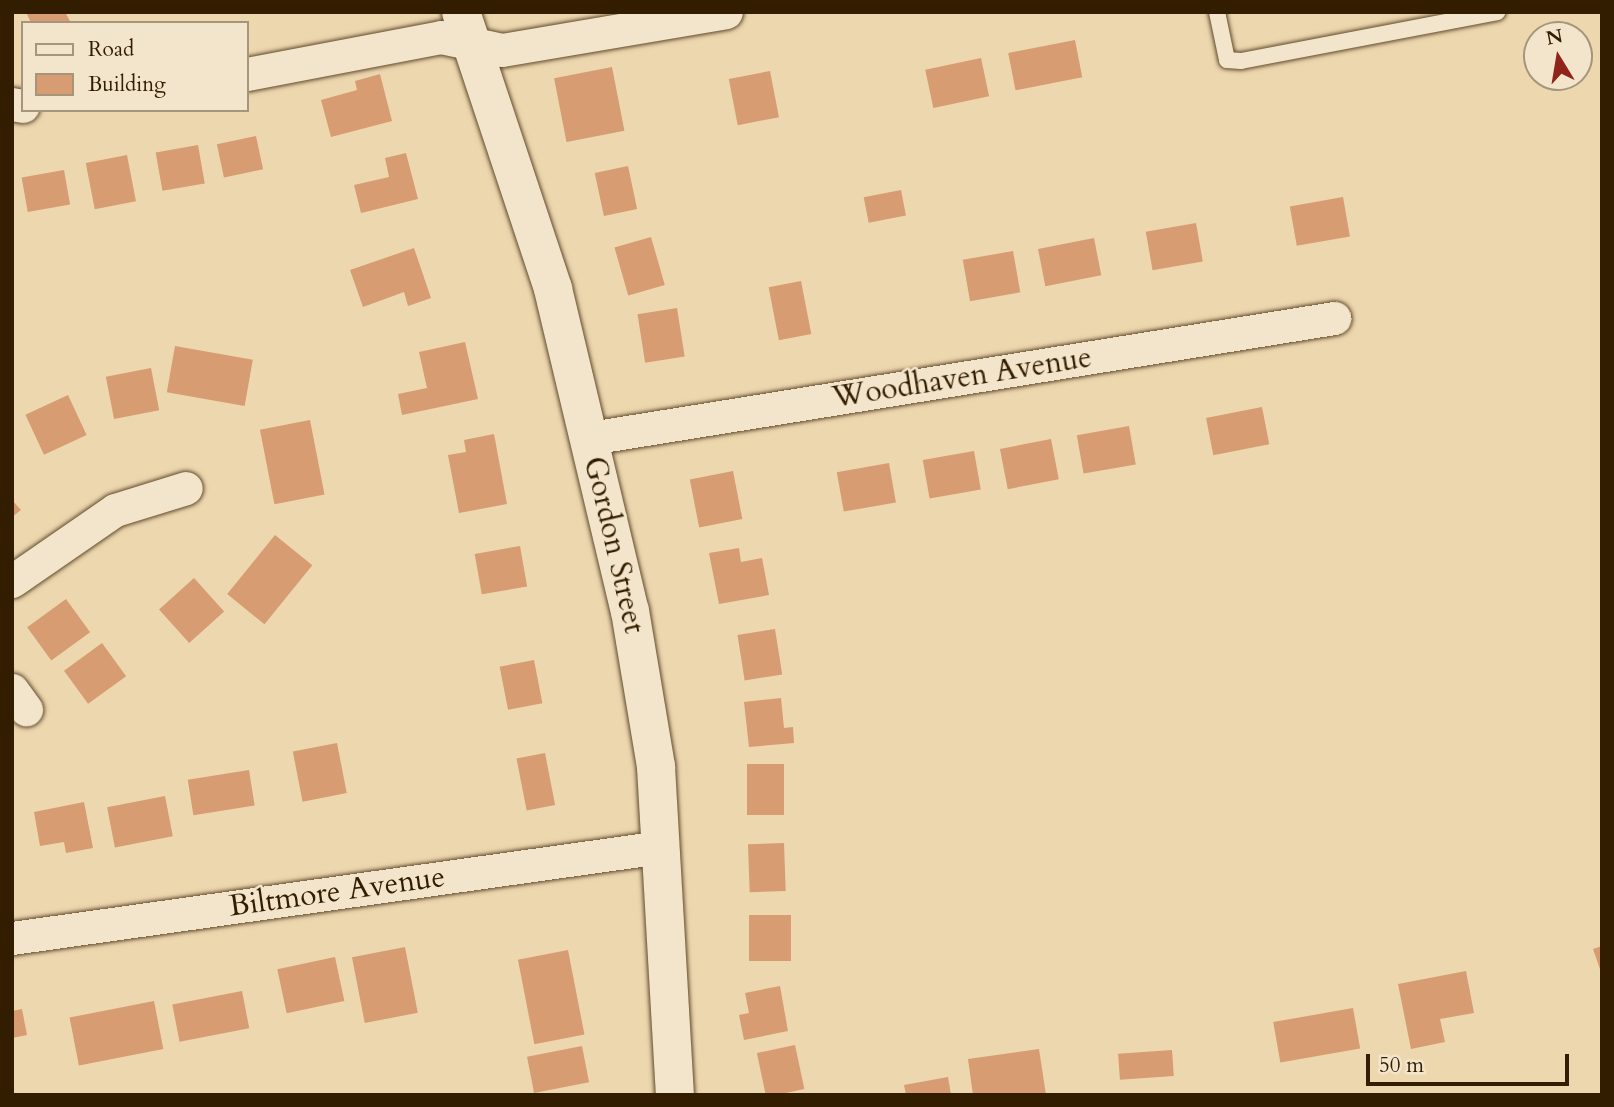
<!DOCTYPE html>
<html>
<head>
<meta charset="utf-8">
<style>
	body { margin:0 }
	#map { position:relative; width:1614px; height:1107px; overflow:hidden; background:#edd7af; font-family:Cardo,serif }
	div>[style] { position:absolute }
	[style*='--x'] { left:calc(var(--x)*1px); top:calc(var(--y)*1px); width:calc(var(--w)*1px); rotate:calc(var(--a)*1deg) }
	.building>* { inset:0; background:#d79c71; transform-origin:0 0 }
	.roads { filter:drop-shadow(0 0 2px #624c2c) drop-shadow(0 0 2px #624c2c) }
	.lane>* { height:16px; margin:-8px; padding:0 8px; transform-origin:8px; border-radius:8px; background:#f3e5cb }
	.street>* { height:33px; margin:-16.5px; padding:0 16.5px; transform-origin:16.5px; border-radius:16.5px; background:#f3e5cb }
	.secondary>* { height:38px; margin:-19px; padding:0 19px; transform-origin:19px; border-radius:19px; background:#f3e5cb }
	span { translate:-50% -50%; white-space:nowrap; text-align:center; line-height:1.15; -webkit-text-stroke:5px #f3e5cb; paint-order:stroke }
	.street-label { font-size:30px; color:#331d00 }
	.frame { position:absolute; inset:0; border:14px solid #331d00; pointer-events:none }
	.legend { position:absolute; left:21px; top:21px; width:228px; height:91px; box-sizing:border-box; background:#f3e5cb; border:2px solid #a6957a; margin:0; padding:9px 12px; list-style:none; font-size:21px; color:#331d00 }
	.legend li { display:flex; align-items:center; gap:14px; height:35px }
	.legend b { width:35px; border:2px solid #a6957a }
	.north { position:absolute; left:1523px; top:21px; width:70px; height:70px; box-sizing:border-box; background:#f3e5cb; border:2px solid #a6957a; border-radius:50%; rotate:349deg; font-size:19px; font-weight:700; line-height:28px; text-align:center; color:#331d00 }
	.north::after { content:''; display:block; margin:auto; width:24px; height:32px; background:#8f2418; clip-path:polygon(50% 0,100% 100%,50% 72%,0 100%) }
	.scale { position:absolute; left:1366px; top:1054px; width:203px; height:32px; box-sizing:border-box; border:4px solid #331d00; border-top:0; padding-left:9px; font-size:21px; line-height:24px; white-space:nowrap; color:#331d00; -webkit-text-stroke:5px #f3e5cb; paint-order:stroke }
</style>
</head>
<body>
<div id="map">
	<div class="building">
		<i style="clip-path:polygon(26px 12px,65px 12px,71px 23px,31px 23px)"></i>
		<i style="left:1075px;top:40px;width:38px;height:68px;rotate:79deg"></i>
		<i style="left:981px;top:58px;width:39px;height:57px;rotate:78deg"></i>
		<i style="left:612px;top:67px;width:65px;height:59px;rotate:79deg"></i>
		<i style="left:770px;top:71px;width:47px;height:42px;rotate:79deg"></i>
		<i style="clip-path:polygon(380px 74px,392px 121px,331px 137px,321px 100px,357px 90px,355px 81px)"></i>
		<i style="left:256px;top:136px;width:34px;height:40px;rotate:78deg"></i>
		<i style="left:198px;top:145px;width:39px;height:43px;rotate:80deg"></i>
		<i style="clip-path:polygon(406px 153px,418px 199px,361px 213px,354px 185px,389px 177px,385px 158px)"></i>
		<i style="left:127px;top:155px;width:47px;height:42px;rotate:79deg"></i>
		<i style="left:628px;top:166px;width:44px;height:34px;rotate:78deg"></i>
		<i style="left:64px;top:170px;width:35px;height:43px;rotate:80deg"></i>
		<i style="left:901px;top:190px;width:26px;height:38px;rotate:79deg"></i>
		<i style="left:1343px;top:197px;width:40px;height:54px;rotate:80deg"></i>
		<i style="left:1196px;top:223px;width:39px;height:51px;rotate:80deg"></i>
		<i style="left:651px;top:237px;width:50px;height:38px;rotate:74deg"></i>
		<i style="left:1094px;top:238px;width:38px;height:57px;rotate:79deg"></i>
		<i style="clip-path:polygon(414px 248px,431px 298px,408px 306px,404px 292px,363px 307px,350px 270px)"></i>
		<i style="left:1013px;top:251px;width:42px;height:51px;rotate:80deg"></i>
		<i style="left:801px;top:281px;width:54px;height:33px;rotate:79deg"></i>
		<i style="left:677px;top:308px;width:49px;height:40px;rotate:81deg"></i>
		<i style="clip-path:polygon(465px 342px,478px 399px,402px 415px,398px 394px,427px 388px,419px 352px)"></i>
		<i style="left:175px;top:346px;width:79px;height:47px;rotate:10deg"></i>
		<i style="left:151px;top:368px;width:43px;height:46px;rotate:79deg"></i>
		<i style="left:68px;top:395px;width:44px;height:47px;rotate:65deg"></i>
		<i style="left:1262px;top:407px;width:38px;height:57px;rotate:79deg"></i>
		<i style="left:310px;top:420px;width:76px;height:51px;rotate:79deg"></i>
		<i style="left:1129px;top:426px;width:39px;height:53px;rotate:80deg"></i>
		<i style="clip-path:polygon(494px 434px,507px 504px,459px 513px,448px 455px,466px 452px,464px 440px)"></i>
		<i style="left:1051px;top:439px;width:41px;height:52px;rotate:79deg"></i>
		<i style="left:974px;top:451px;width:39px;height:52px;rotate:80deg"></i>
		<i style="left:889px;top:463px;width:40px;height:53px;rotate:80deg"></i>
		<i style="left:733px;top:471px;width:49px;height:44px;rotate:79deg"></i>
		<i style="clip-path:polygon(12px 500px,21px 510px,12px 517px)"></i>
		<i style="left:275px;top:535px;width:48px;height:76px;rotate:39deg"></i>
		<i style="left:520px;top:546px;width:41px;height:46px;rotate:80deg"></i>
		<i style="clip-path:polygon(739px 548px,741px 562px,762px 558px,769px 595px,719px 604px,709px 553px)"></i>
		<i style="left:194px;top:578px;width:45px;height:47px;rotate:48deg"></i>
		<i style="left:66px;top:599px;width:41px;height:48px;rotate:54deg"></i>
		<i style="left:775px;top:629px;width:46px;height:38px;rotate:81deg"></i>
		<i style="left:102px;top:643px;width:41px;height:47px;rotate:54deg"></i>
		<i style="left:534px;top:660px;width:44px;height:35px;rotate:79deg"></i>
		<i style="clip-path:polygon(781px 698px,784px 728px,793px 727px,794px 743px,749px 747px,744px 702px)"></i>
		<i style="left:337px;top:743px;width:51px;height:45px;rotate:79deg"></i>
		<i style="left:545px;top:753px;width:53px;height:29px;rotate:79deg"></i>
		<i style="left:747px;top:764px;width:37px;height:51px"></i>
		<i style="left:249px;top:770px;width:36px;height:62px;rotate:81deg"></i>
		<i style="left:165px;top:796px;width:41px;height:59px;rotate:79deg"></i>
		<i style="clip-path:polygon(84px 802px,93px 848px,66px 853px,64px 842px,40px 846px,34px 812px)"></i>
		<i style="left:784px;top:843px;width:48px;height:36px;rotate:88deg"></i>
		<i style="left:749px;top:915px;width:42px;height:46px"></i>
		<i style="clip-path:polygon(1602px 946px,1602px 972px,1601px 972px,1593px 949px)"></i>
		<i style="left:405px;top:947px;width:67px;height:54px;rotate:79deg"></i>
		<i style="left:568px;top:950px;width:86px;height:51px;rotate:79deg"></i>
		<i style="left:335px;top:957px;width:45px;height:59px;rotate:78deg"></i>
		<i style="clip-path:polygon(1466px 971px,1474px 1013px,1440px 1019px,1445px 1042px,1411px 1049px,1398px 984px)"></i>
		<i style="clip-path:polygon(780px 986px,788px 1031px,744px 1040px,739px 1015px,749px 1013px,745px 993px)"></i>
		<i style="left:242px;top:991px;width:38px;height:71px;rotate:79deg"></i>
		<i style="left:154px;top:1001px;width:49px;height:86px;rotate:79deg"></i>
		<i style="left:1353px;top:1008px;width:41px;height:81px;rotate:80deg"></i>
		<i style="clip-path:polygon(22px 1009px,27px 1035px,12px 1038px,12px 1011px)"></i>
		<i style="left:795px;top:1045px;width:45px;height:39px;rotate:78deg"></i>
		<i style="left:582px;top:1046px;width:37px;height:56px;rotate:79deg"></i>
		<i style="clip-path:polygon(1039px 1049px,1046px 1095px,973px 1095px,968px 1059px)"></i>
		<i style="left:1172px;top:1050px;width:26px;height:54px;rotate:86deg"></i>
		<i style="clip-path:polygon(948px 1077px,951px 1095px,906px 1095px,904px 1085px)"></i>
	</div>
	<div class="roads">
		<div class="lane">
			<i style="--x:1217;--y:12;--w:49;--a:78.2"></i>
			<i style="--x:1227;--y:60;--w:14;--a:4"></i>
			<i style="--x:1241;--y:61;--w:261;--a:-10.8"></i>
		</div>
		<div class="street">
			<i style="--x:247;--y:74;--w:197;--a:-10.8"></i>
			<i style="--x:441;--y:37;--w:62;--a:12"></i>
			<i style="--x:502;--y:50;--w:227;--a:-9.6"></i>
			<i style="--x:12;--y:104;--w:11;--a:10"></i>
			<i style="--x:590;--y:438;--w:754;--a:-9.16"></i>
			<i style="--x:12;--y:581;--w:125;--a:-34.6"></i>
			<i style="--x:115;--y:510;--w:74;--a:-17.2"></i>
			<i style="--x:12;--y:690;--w:24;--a:54"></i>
			<i style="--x:12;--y:938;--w:655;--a:-7.98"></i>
		</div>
		<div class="secondary">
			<i style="--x:461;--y:12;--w:292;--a:71.6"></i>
			<i style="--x:553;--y:289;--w:331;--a:76.6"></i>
			<i style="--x:630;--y:611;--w:158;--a:80.5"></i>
			<i style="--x:656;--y:767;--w:329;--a:86.7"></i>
		</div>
	</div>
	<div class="street-label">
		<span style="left:962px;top:378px;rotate:-9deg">Woodhaven Avenue</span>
		<span style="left:614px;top:545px;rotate:77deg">Gordon Street</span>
		<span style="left:337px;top:892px;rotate:-8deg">Biltmore Avenue</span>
	</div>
	<div class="frame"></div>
	<ul class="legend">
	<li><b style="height:9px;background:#f3e5cb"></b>Road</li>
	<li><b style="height:19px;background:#d79c71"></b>Building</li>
	</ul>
	<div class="north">N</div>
	<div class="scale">50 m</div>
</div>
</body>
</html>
